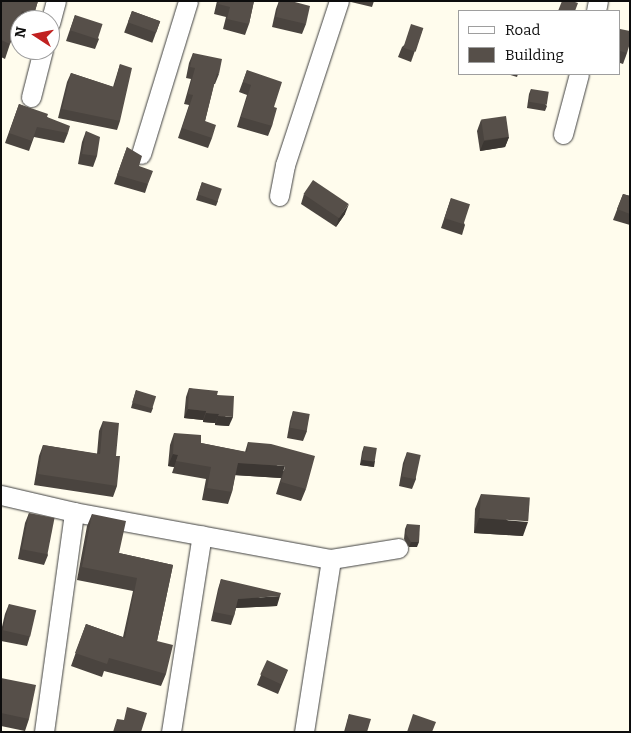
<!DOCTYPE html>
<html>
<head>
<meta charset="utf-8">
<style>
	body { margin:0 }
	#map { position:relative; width:631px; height:733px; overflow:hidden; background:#fffced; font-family:Bitter,serif }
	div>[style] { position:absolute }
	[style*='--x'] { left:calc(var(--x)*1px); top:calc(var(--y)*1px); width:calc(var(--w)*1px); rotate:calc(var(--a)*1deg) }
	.roads { filter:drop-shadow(0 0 1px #404040) drop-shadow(0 0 1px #404040) }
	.minor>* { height:19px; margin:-9.5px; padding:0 9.5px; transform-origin:9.5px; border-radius:9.5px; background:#fff }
	.wall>* { inset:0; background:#4a443f; transform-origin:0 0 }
	.shaded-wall>* { inset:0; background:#3c3733 }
	.building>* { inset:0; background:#564f49; transform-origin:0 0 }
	span { translate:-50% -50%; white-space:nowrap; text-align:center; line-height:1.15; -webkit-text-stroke:5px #fff; paint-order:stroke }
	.frame { position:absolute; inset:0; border:2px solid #0d0d0d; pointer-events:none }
	.legend { position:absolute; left:458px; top:10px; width:162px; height:65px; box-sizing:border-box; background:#fff; border:1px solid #9e9e9e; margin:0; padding:6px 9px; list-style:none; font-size:15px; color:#0d0d0d }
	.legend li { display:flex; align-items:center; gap:10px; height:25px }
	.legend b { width:25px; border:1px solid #9e9e9e }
	.north { position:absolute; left:10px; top:10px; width:50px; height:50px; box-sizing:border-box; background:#fff; border:1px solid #9e9e9e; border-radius:50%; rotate:281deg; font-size:14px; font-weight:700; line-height:20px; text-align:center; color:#0d0d0d }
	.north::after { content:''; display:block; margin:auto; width:18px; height:22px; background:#c12120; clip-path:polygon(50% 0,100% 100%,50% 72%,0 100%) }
</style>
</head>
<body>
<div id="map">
	<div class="roads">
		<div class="minor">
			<i style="--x:596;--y:11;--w:10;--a:-79"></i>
			<i style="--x:50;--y:23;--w:23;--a:-75"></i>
			<i style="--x:31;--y:97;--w:49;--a:-75.7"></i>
			<i style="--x:563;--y:134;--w:62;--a:-75.1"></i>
			<i style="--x:141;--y:154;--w:160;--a:-72.9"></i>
			<i style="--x:279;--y:196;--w:32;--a:-79"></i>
			<i style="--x:285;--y:165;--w:173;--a:-71.8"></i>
			<i style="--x:1;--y:495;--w:75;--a:13.1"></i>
			<i style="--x:74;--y:512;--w:261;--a:10.4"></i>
			<i style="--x:331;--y:559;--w:68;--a:-9.3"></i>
			<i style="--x:44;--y:732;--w:222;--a:-82.2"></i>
			<i style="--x:171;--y:732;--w:199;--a:-81.1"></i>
			<i style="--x:304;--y:732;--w:175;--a:-81.1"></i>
		</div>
	</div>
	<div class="wall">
		<i style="clip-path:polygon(1px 1px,38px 1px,32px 20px,20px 20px,20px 27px,16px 26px,5px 59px,1px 57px)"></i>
		<i style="clip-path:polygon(217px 1px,254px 1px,249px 24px,245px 35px,223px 29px,226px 17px,214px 14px)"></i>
		<i style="clip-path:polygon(279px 1px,306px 24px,302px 34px,272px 27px,276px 9px)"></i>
		<i style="clip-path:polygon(351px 1px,374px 1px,372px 7px,351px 2px)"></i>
		<i style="left:132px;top:11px;width:30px;height:23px;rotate:20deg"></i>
		<i style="clip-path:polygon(75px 15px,99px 39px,95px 49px,66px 41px)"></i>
		<i style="clip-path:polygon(423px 28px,411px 62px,398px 57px,402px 47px)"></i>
		<i style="clip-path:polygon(620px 29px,627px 53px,623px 64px,620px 63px)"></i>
		<i style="clip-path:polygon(193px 53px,219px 74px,215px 84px,214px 84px,205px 121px,212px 138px,208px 148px,178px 138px,189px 105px,184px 104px,191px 79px,186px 78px,189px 63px)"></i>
		<i style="clip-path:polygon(120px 64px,120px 121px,117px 130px,58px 118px,67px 82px,71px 73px,113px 87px)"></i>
		<i style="clip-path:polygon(247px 70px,274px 107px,272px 126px,268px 136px,237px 127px,247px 95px,239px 92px)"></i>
		<i style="clip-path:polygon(507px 74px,518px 74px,517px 77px)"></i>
		<i style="clip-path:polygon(531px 89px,547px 106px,545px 111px,527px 108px,529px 94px)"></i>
		<i style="clip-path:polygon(19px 104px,47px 117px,68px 133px,64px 143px,34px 137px,29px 151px,5px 143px)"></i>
		<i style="clip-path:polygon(481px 120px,509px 137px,505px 147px,480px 151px,477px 131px)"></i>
		<i style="clip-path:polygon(86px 131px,97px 156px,93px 167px,78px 164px,82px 142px)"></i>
		<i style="clip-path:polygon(127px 147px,139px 166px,148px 184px,145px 193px,114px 184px)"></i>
		<i style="clip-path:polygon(202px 182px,218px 201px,216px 206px,196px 200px)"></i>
		<i style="clip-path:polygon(304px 194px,345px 214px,336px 227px,301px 204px)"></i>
		<i style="clip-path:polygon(623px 194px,630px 196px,630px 225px,613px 220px)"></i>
		<i style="clip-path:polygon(451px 198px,465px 225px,462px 235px,441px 228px)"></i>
		<i style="clip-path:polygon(189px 388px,217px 395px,229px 426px,215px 425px,215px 423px,203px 422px,203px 420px,184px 418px,186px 397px)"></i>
		<i style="clip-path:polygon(136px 390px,153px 408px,151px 413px,131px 408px)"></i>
		<i style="clip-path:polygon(293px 411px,307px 431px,303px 441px,287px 438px,290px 421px)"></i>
		<i style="clip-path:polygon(103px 421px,116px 456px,117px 486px,113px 497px,34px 485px,39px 456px,43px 445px,97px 454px,99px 431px)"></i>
		<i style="clip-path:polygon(174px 433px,201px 443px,245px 452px,248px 442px,306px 489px,301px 501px,276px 494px,281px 478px,235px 475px,232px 492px,228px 504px,202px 500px,206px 479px,172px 473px,174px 467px,168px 466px,170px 445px)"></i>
		<i style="clip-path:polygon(364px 446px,374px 467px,360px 465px,362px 452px)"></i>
		<i style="clip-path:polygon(407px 452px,416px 479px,412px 489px,399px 486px,403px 463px)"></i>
		<i style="clip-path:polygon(481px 494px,523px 536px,474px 533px,475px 509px)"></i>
		<i style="clip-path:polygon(29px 513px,48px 555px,44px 565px,18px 559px,25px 523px)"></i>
		<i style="clip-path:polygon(92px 514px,119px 553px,173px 565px,157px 641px,166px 674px,161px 686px,104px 671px,102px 677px,71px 666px,86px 624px,123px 637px,133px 591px,77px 580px,87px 526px)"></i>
		<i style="clip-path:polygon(407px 524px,417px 547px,409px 547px,404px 539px,405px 529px)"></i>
		<i style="clip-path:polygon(221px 579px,277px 606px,236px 608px,234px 616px,231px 625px,211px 621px,218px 589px)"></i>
		<i style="clip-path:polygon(9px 604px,30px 636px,27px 646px,1px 641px,1px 631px,5px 614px)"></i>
		<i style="clip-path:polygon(288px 670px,278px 694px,257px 685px,261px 675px)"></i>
		<i style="clip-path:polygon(1px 678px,29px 719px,25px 731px,1px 726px)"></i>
		<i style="clip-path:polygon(349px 714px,367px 732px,344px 732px)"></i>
	</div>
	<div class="shaded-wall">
		<i style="clip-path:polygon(509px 137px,505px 147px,480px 151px,484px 141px)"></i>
		<i style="clip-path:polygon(349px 204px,345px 214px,336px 227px,339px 217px)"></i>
		<i style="clip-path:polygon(188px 409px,206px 411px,203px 420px,184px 418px)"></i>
		<i style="clip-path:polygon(206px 413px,219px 414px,215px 423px,203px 422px)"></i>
		<i style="clip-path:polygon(218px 416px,233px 417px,229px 426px,215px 425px)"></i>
		<i style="clip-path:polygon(173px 454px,178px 455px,174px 467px,168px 466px)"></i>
		<i style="clip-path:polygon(362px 460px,375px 461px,374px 467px,360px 465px)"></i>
		<i style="clip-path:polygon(238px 463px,285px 466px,281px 478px,233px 475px)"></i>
		<i style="clip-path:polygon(479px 518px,528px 522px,523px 536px,474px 533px)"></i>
		<i style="clip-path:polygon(411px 542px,419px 542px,417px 547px,409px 547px)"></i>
		<i style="clip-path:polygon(280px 596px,277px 606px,234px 608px,238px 599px)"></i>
	</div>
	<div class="building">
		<i style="clip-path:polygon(2px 1px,38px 1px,34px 15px,22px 11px,10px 44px,1px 40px)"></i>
		<i style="clip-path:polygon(219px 1px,254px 1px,249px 24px,227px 19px,230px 7px,218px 4px)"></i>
		<i style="clip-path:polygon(279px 1px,291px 1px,310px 6px,306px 24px,276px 17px)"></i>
		<i style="clip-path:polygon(562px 1px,572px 1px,578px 3px,575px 11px,558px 11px)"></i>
		<i style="left:132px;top:11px;width:30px;height:12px;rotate:20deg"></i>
		<i style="left:75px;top:15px;width:29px;height:16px;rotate:18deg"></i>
		<i style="left:411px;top:24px;width:13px;height:25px;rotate:18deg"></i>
		<i style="clip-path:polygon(620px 29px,630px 31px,630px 43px,627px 53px,620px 51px)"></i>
		<i style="clip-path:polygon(193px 53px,222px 59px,219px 74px,217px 73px,205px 121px,216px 125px,212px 138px,182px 128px,193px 95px,188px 94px,195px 68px,190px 67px)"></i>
		<i style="clip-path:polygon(120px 64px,132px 68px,120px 121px,62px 109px,71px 73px,114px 87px)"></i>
		<i style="clip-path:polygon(247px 70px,282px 82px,274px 107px,277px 108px,272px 126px,241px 117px,251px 85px,243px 82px)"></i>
		<i style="left:531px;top:89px;width:18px;height:13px;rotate:9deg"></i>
		<i style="clip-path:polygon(19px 104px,48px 114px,47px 117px,70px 126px,68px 133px,37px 127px,32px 141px,9px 133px)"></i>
		<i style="left:506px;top:116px;width:21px;height:25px;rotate:82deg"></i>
		<i style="clip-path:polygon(86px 131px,100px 137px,97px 156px,82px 154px)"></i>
		<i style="clip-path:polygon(127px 147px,142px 156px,139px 166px,153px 171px,148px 184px,117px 175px)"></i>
		<i style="left:313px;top:180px;width:43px;height:17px;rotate:34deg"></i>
		<i style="left:202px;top:182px;width:21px;height:13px;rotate:19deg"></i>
		<i style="clip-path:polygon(623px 194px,630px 196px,630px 214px,617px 209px)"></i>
		<i style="left:451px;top:198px;width:20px;height:21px;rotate:18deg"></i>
		<i style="clip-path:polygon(189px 388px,218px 391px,217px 395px,234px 396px,233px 417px,218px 416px,219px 414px,206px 413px,206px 411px,188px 409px)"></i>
		<i style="left:136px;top:390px;width:21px;height:13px;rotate:17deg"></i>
		<i style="left:293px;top:411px;width:17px;height:17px;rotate:10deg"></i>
		<i style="clip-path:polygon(103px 421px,119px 423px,116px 456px,120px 456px,117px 486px,38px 474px,43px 445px,100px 454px)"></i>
		<i style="clip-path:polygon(174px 433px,201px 435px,201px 443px,247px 452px,248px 442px,271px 444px,315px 456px,306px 489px,281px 482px,285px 466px,238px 463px,232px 492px,207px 488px,211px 467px,176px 461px,178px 455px,173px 454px)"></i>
		<i style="left:364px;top:446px;width:13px;height:14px;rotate:9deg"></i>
		<i style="left:407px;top:452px;width:14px;height:25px;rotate:12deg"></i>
		<i style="left:481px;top:494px;width:49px;height:24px;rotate:4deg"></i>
		<i style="left:29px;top:513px;width:26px;height:37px;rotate:11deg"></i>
		<i style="clip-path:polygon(92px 514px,126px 521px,119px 553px,173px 565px,157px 641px,173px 645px,166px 674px,109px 658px,107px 664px,75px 653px,86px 624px,125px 638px,137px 578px,82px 567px)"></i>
		<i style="clip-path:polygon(407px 524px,420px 525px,419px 542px,411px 542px,406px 534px)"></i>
		<i style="clip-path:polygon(221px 579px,281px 593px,280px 596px,238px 599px,234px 616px,214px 612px)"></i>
		<i style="left:9px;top:604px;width:28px;height:27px;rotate:13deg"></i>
		<i style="left:267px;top:660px;width:23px;height:16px;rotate:25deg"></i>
		<i style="clip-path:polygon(1px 678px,36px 685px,29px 719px,1px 713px)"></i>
		<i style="clip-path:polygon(127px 707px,147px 713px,141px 732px,113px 732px,117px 719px,124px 720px)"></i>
		<i style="clip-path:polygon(349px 714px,371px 719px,367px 732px,345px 732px)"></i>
		<i style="clip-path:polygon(413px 714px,436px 722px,432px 732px,407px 732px)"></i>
	</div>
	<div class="frame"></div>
	<ul class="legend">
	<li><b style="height:6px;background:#fff"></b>Road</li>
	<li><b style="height:14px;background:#564f49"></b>Building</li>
	</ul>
	<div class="north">N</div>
</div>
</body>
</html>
